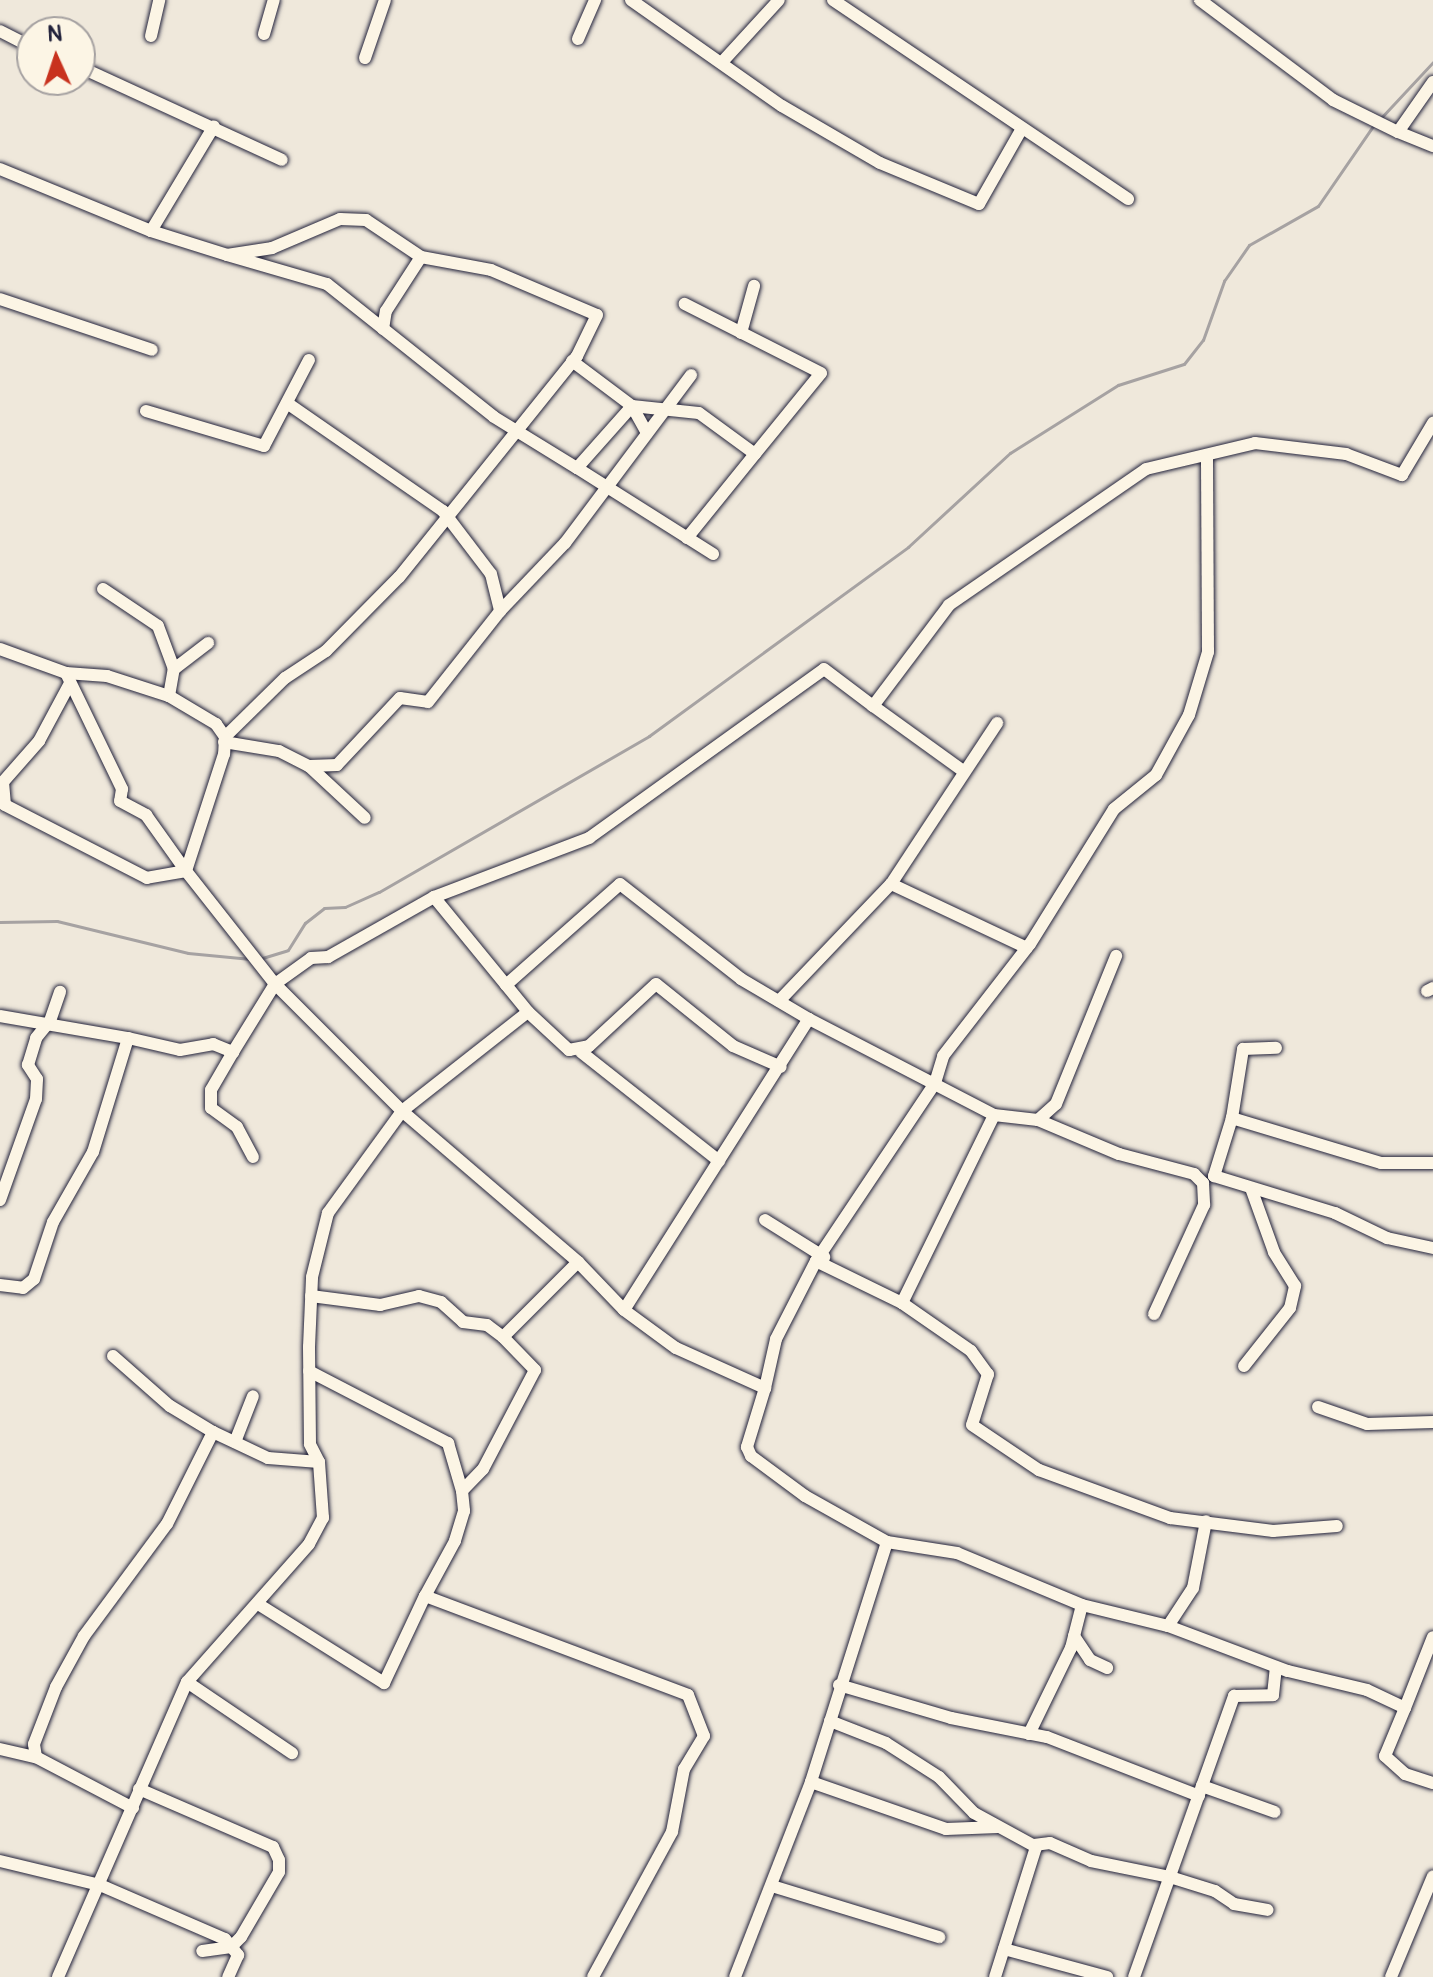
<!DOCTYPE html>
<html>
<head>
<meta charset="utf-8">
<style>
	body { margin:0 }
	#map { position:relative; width:1433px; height:1977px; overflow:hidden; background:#efe8db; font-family:Pangolin,sans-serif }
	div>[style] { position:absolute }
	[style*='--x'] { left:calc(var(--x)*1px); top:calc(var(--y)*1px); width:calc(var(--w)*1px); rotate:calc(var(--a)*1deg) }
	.stream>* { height:3px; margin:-1.5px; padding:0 1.5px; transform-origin:1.5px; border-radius:1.5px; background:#a6a2a2 }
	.roads { filter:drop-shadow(0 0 2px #22223b) drop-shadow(0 0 2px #22223b) }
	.minor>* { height:12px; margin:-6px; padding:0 6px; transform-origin:6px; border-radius:6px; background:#fcf5e5 }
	span { translate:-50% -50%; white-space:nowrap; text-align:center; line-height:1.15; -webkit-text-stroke:8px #fcf5e5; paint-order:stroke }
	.north { position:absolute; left:16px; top:16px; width:80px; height:80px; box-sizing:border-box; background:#fcf5e5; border:2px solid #a5a1a1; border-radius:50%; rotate:357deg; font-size:22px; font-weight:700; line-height:32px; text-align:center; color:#22223b }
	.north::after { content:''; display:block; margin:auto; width:28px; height:36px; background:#c8321e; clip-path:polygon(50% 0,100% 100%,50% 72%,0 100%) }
</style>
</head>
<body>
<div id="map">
	<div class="stream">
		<i style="--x:1379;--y:120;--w:79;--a:-47"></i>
		<i style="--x:0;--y:922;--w:57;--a:-1"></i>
		<i style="--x:57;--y:921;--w:135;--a:13.7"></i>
		<i style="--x:188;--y:953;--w:63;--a:5.4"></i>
		<i style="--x:259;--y:959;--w:30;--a:-17"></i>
		<i style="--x:288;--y:950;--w:32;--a:-58"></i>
		<i style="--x:305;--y:923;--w:24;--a:-38"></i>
		<i style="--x:324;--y:908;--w:21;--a:-3"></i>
		<i style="--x:345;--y:907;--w:37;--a:-24"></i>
		<i style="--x:379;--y:892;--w:312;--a:-30"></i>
		<i style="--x:649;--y:736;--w:321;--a:-36.1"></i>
		<i style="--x:908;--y:547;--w:139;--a:-42.7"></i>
		<i style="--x:1010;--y:453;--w:128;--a:-32.2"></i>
		<i style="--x:1118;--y:385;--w:69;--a:-17.7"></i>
		<i style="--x:1184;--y:364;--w:31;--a:-52"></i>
		<i style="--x:1203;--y:340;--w:63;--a:-70.4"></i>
		<i style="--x:1224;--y:281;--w:44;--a:-55.2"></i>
		<i style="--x:1249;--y:245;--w:79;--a:-29.5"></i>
		<i style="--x:1318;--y:206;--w:97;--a:-55.5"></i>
	</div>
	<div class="roads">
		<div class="minor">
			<i style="--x:631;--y:0;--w:184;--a:35.1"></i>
			<i style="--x:782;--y:106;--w:113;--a:30.2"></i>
			<i style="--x:880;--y:163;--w:107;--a:22.5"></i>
			<i style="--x:979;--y:204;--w:85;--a:-60.4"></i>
			<i style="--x:833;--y:0;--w:356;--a:34"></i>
			<i style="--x:1200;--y:0;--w:166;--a:36.9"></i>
			<i style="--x:1333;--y:100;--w:72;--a:26.2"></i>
			<i style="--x:1398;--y:132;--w:61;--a:-55"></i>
			<i style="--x:0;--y:31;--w:36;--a:27"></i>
			<i style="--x:264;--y:34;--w:35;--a:-74"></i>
			<i style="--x:151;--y:36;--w:37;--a:-77"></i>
			<i style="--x:578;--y:39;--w:43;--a:-66.4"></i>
			<i style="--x:365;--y:58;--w:61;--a:-71"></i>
			<i style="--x:724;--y:60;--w:81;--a:-47.5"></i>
			<i style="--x:80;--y:67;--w:222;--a:24.7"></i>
			<i style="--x:1398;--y:132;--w:38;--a:22"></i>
			<i style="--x:0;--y:169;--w:163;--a:22.3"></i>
			<i style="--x:151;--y:231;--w:80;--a:17.5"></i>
			<i style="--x:227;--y:255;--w:46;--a:-8.8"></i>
			<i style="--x:272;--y:248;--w:74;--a:-23.1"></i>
			<i style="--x:340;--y:219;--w:26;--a:2"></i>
			<i style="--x:366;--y:220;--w:66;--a:33.9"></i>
			<i style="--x:421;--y:257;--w:71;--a:10.5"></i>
			<i style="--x:491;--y:270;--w:115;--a:23"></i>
			<i style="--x:597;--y:315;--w:46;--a:116"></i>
			<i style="--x:577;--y:356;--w:284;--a:128.8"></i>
			<i style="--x:399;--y:577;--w:104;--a:134.6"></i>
			<i style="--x:326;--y:651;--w:49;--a:146.6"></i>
			<i style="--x:285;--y:678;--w:84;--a:135.5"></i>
			<i style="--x:151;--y:231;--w:122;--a:-59"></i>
			<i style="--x:227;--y:255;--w:104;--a:16.2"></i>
			<i style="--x:327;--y:284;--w:213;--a:38.5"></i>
			<i style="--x:494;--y:417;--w:97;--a:31.6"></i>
			<i style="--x:577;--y:468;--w:83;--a:-48.4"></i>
			<i style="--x:632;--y:406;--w:67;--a:6"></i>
			<i style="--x:699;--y:413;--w:69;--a:36.2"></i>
			<i style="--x:755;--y:454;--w:104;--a:-50.8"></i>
			<i style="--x:821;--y:373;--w:153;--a:-153.1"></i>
			<i style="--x:0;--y:299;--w:160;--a:18.5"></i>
			<i style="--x:383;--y:329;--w:18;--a:-81"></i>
			<i style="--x:386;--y:311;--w:64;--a:-57.1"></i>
			<i style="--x:741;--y:333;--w:49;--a:-74.5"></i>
			<i style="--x:572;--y:361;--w:75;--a:36.9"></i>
			<i style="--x:632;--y:406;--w:31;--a:61"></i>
			<i style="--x:287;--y:403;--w:190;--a:34.7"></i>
			<i style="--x:443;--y:511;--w:79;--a:52.7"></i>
			<i style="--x:491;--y:574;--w:38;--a:76"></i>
			<i style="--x:146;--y:411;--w:123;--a:16.5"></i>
			<i style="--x:264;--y:446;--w:97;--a:-62.4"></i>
			<i style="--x:577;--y:468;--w:161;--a:32.3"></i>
			<i style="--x:687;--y:538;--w:108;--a:-51"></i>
			<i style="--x:103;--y:589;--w:66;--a:33.9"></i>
			<i style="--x:158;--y:626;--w:46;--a:69.6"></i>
			<i style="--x:0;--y:649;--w:70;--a:20"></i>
			<i style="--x:66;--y:673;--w:41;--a:4.2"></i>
			<i style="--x:107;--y:676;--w:65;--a:17.9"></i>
			<i style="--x:169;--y:696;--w:55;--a:30.8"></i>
			<i style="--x:216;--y:724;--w:16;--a:55"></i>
			<i style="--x:225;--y:737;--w:17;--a:93"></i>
			<i style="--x:224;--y:754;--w:123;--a:108"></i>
			<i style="--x:186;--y:871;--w:144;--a:51.8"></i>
			<i style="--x:275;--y:984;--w:180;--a:45"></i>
			<i style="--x:402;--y:1111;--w:232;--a:40.6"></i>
			<i style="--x:578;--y:1262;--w:66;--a:46.2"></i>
			<i style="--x:624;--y:1310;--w:64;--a:36.2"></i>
			<i style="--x:676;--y:1348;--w:98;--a:24.2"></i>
			<i style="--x:765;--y:1388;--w:62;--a:107"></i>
			<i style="--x:747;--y:1447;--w:10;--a:66"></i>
			<i style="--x:751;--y:1456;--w:67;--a:36.5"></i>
			<i style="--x:805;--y:1496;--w:94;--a:29.3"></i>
			<i style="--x:887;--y:1542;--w:252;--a:107.6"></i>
			<i style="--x:811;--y:1782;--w:209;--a:111.3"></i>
			<i style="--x:66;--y:673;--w:129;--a:64.2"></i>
			<i style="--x:122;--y:789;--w:12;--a:99"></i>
			<i style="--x:120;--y:801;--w:30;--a:28"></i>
			<i style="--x:146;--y:815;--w:69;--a:54.5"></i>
			<i style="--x:186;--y:871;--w:40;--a:170"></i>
			<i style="--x:147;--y:878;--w:160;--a:-152.8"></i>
			<i style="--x:5;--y:805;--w:23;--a:-95"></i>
			<i style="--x:3;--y:782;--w:55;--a:-48.7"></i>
			<i style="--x:39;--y:741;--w:64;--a:-61.8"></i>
			<i style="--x:169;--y:696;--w:27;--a:-80"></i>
			<i style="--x:174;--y:669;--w:43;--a:-37.4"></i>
			<i style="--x:873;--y:706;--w:111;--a:35.8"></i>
			<i style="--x:224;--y:742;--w:56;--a:9.3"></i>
			<i style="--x:279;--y:751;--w:34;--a:27"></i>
			<i style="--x:309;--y:766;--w:28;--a:-2"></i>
			<i style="--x:337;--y:765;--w:92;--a:-46.8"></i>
			<i style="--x:400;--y:698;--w:28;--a:8"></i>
			<i style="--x:428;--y:702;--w:116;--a:-51.6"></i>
			<i style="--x:500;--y:611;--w:94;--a:-46.3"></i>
			<i style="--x:565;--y:543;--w:210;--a:-53.1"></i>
			<i style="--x:309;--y:766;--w:76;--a:42.9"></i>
			<i style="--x:891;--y:884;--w:150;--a:25.2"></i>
			<i style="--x:434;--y:897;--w:149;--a:50.7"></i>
			<i style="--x:528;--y:1012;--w:56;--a:42.8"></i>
			<i style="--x:569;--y:1050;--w:20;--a:-11"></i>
			<i style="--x:589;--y:1046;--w:91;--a:-42.8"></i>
			<i style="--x:656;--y:984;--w:99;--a:38.8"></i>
			<i style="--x:733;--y:1046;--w:52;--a:23.6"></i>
			<i style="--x:506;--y:985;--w:152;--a:-41.5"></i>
			<i style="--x:620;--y:884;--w:154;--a:38.1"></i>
			<i style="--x:741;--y:979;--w:79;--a:30.5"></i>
			<i style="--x:1427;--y:991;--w:7;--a:-27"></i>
			<i style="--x:779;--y:1001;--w:162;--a:-46.3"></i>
			<i style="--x:891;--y:884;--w:193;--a:-56.6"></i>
			<i style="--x:0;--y:1016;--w:130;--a:9.8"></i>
			<i style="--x:233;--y:1052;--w:44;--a:120.1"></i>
			<i style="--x:211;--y:1090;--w:18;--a:90"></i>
			<i style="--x:211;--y:1108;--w:32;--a:36"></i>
			<i style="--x:237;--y:1127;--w:34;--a:62"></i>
			<i style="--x:581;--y:1052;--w:176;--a:38.3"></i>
			<i style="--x:1232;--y:1118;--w:70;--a:-80.9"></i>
			<i style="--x:1243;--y:1049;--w:33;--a:-2"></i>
			<i style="--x:1038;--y:1120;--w:24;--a:-42"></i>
			<i style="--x:1056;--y:1104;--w:160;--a:-67.9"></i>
			<i style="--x:1433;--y:1163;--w:52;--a:180"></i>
			<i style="--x:1381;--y:1163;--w:156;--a:-163.2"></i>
			<i style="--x:1232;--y:1118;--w:61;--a:107.2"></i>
			<i style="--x:1214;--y:1176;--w:127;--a:17"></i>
			<i style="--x:1335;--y:1213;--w:58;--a:25.7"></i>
			<i style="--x:1387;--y:1238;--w:47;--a:12.3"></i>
			<i style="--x:0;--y:1200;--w:107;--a:-70.4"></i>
			<i style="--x:36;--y:1099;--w:20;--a:-87"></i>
			<i style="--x:37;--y:1079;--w:17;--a:-123"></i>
			<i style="--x:28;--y:1065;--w:28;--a:-73"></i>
			<i style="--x:36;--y:1038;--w:22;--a:-51"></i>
			<i style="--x:50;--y:1021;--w:31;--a:-71"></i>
			<i style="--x:765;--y:1220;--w:70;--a:32.1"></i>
			<i style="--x:816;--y:1261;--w:96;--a:26"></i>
			<i style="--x:902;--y:1303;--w:84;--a:34.8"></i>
			<i style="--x:971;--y:1351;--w:29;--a:54"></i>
			<i style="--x:988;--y:1374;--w:53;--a:107.4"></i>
			<i style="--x:972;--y:1425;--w:81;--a:33.9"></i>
			<i style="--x:1039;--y:1470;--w:140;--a:20.1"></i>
			<i style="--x:1170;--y:1518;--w:104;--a:7.2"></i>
			<i style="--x:1273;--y:1531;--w:64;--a:-4.5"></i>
			<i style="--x:0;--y:1285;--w:23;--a:7"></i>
			<i style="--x:23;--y:1288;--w:14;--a:-39"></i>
			<i style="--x:34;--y:1279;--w:60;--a:-71.6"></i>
			<i style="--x:53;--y:1222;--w:81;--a:-60.3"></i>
			<i style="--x:93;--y:1152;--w:119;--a:-72.9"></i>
			<i style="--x:128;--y:1038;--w:53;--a:13"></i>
			<i style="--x:180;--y:1050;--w:34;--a:-10"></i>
			<i style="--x:213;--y:1044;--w:22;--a:22"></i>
			<i style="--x:233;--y:1052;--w:80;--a:-58.3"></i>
			<i style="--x:275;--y:984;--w:44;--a:-35.8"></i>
			<i style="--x:311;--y:958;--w:17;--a:-3"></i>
			<i style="--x:328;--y:957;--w:122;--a:-29.5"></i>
			<i style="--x:434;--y:897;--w:166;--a:-20.8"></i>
			<i style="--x:589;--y:838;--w:289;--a:-35.7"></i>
			<i style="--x:824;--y:669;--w:61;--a:37.1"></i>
			<i style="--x:873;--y:706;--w:126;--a:-53"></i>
			<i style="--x:949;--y:605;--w:239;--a:-34.6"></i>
			<i style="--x:1146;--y:469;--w:112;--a:-13.4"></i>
			<i style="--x:1255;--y:443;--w:92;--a:6.9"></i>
			<i style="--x:1346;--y:454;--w:60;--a:20.6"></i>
			<i style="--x:1402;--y:475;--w:61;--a:-59.2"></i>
			<i style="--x:311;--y:1296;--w:70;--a:7.4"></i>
			<i style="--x:380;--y:1305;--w:40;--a:-13"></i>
			<i style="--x:419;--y:1296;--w:23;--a:15"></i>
			<i style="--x:441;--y:1302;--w:30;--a:42"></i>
			<i style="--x:463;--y:1322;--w:24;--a:7"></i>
			<i style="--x:487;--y:1325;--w:20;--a:37"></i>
			<i style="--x:503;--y:1337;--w:46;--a:45.9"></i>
			<i style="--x:535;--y:1370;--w:112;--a:117.7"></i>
			<i style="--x:483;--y:1469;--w:30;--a:134"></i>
			<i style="--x:462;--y:1491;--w:20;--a:84"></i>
			<i style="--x:464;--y:1511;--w:31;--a:107"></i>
			<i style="--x:455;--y:1541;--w:63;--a:118.6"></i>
			<i style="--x:902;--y:1303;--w:209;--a:-63.9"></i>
			<i style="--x:624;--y:1310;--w:345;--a:-57.6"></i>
			<i style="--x:809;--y:1019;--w:208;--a:27.4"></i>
			<i style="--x:994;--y:1115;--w:44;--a:6.5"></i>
			<i style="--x:1038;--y:1120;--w:88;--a:22.8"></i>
			<i style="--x:1119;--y:1154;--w:78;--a:14.9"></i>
			<i style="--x:1194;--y:1174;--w:13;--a:45"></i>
			<i style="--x:1203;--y:1183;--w:22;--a:87"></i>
			<i style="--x:1204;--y:1205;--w:120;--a:114.6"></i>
			<i style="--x:503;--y:1337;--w:106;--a:-45"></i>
			<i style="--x:113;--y:1356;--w:76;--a:41.3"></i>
			<i style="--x:170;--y:1406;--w:50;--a:31.2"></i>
			<i style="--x:1244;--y:1366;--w:74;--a:-51.6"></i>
			<i style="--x:1290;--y:1308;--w:23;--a:-77"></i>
			<i style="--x:1295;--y:1286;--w:40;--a:-122"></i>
			<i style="--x:1274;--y:1252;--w:68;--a:-109.8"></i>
			<i style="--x:309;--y:1371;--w:157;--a:27.4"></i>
			<i style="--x:448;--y:1443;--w:50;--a:73.7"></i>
			<i style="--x:765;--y:1388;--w:50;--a:-77.3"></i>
			<i style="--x:776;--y:1339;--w:88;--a:-62.9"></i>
			<i style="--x:816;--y:1261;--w:214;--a:-56.2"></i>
			<i style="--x:935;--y:1083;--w:28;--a:-73"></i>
			<i style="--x:943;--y:1056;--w:142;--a:-52.2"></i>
			<i style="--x:1030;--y:944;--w:159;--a:-58.1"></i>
			<i style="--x:1114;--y:809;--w:54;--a:-39"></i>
			<i style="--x:1156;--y:775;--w:68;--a:-61.2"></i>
			<i style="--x:1189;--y:715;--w:66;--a:-73.2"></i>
			<i style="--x:1208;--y:652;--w:195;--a:-90.3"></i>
			<i style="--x:1318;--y:1407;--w:52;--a:19.1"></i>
			<i style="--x:1367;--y:1424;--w:66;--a:-1.7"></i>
			<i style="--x:235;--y:1442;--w:49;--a:-68.6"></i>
			<i style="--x:887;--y:1542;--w:71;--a:8.9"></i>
			<i style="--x:957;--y:1553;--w:135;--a:22.6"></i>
			<i style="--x:1082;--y:1605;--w:89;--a:13.7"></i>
			<i style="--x:1168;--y:1626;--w:128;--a:20.6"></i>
			<i style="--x:1288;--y:1671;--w:81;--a:13.5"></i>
			<i style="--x:1367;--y:1690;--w:42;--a:25.3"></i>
			<i style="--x:1405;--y:1708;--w:52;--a:112.6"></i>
			<i style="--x:1385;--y:1756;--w:27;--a:42"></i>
			<i style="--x:1405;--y:1774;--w:29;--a:18"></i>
			<i style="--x:258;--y:1604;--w:149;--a:32.1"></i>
			<i style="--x:384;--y:1683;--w:96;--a:-64.8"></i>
			<i style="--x:425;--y:1596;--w:281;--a:20.6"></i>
			<i style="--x:688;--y:1695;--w:44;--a:68.7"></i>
			<i style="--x:704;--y:1736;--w:39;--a:121"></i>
			<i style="--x:684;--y:1769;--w:64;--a:100.8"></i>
			<i style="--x:672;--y:1832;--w:165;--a:118.6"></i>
			<i style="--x:1168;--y:1626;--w:45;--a:-56.7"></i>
			<i style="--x:1193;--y:1588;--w:68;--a:-79"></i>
			<i style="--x:1074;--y:1636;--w:29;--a:56"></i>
			<i style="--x:1090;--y:1660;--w:19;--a:25"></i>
			<i style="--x:187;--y:1682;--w:127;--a:34.1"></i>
			<i style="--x:839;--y:1685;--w:117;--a:16.4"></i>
			<i style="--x:951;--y:1718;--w:98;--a:11.2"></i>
			<i style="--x:1047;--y:1737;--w:163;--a:21.2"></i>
			<i style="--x:1405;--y:1708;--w:76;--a:-68.5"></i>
			<i style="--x:830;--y:1721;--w:60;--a:21.4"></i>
			<i style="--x:886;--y:1743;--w:63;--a:32.7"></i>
			<i style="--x:939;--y:1777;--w:50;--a:45.8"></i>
			<i style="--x:974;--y:1813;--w:71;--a:28.7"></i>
			<i style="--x:1036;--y:1847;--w:136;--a:107.5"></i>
			<i style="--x:1029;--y:1734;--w:96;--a:-64"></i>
			<i style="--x:1071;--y:1648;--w:44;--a:-75.7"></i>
			<i style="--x:0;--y:1749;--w:37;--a:13"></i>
			<i style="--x:811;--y:1782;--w:143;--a:19.2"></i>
			<i style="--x:946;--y:1829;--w:52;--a:-2.2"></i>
			<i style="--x:1202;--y:1786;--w:96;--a:-70.4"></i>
			<i style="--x:1234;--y:1696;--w:39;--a:-1"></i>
			<i style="--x:1273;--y:1695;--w:28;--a:-84"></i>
			<i style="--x:139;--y:1789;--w:146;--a:23.4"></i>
			<i style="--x:273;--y:1847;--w:14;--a:65"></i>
			<i style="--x:279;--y:1860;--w:12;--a:90"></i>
			<i style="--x:279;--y:1872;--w:75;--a:120.3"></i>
			<i style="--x:241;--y:1937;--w:14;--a:135"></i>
			<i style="--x:231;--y:1947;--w:29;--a:172"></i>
			<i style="--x:133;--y:1808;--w:110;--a:-152.3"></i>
			<i style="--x:36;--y:1757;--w:13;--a:-99"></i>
			<i style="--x:34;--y:1744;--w:61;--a:-68.9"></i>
			<i style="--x:56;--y:1687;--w:58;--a:-61.2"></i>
			<i style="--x:84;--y:1636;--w:139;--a:-53.5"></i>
			<i style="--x:167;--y:1524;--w:103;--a:-63.4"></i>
			<i style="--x:213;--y:1432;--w:61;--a:25.3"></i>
			<i style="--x:268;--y:1458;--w:51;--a:4.5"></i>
			<i style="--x:1034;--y:1845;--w:16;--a:-7"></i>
			<i style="--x:1050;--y:1843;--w:45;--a:23.7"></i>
			<i style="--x:1091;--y:1861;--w:81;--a:11.4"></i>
			<i style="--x:1170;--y:1877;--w:47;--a:17.3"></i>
			<i style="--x:1215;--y:1891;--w:23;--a:34"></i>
			<i style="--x:1234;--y:1904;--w:34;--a:10"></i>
			<i style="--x:0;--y:1861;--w:103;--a:13.5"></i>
			<i style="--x:100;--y:1885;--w:136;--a:23.4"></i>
			<i style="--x:225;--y:1939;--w:21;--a:51"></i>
			<i style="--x:238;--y:1955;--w:24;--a:114"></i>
			<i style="--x:772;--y:1886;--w:175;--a:17"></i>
			<i style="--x:1004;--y:1949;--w:107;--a:15.2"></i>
			<i style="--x:58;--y:1977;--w:322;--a:-66.4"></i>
			<i style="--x:187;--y:1682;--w:184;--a:-48.5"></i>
			<i style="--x:309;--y:1544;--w:30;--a:-62"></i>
			<i style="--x:323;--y:1518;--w:56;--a:-94.1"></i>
			<i style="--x:319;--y:1462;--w:20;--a:-117"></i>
			<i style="--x:310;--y:1444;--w:97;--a:-90.6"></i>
			<i style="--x:309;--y:1347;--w:70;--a:-87.5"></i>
			<i style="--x:312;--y:1277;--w:66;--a:-76"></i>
			<i style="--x:328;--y:1213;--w:126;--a:-54"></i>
			<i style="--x:402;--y:1111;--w:160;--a:-38.2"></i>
			<i style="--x:1134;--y:1977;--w:203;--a:-70.4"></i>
			<i style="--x:1202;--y:1786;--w:77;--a:19.6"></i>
			<i style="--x:1391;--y:1977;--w:109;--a:-67.4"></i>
		</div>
	</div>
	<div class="north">N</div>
</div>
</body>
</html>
